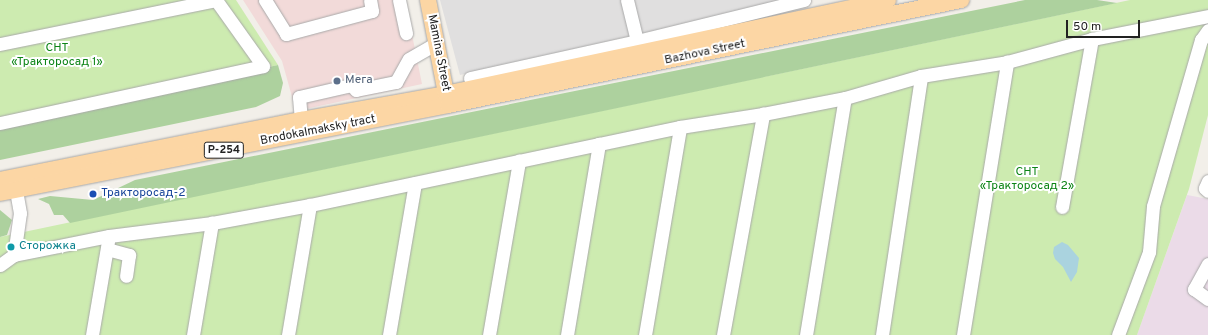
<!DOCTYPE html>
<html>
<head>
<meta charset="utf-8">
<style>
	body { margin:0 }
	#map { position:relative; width:1208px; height:335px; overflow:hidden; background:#f2efe9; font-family:Overpass,sans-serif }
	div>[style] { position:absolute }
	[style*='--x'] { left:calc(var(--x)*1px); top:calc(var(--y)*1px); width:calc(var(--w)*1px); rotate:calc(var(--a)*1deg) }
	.residential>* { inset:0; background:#e0dfdf }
	.commercial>* { inset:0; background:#f2dad9 }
	.industrial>* { inset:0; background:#ebdbe8 }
	.grass>* { inset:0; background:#cdebb0 }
	.forest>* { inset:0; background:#add19e }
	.water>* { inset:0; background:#aad3df }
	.roads { filter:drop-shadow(0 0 1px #a9a9a9) drop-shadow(0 0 1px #a9a9a9) }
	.minor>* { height:13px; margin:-6.5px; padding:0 6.5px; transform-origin:6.5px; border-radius:6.5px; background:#fff }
	.major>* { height:16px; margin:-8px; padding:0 8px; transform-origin:8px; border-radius:8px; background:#fcd6a4 }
	.dots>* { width:11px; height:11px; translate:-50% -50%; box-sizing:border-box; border:2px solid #fff; border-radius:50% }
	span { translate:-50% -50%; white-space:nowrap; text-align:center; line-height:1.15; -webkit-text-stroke:4px #fff; paint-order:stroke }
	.shield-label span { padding:1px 3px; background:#fff; border:1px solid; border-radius:3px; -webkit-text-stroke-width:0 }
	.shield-label { font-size:11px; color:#222; font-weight:700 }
	.park-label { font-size:12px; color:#0c8416 }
	.street-label { font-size:12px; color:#222 }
	.service-label { font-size:12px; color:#4e5e75 }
	.left { translate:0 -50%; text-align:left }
	.transit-label { font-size:12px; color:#164399 }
	.culture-label { font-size:12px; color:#0d838f }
	.scale { position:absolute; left:1066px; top:20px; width:74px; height:18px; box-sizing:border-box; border:2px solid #222; border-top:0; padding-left:5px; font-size:12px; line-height:14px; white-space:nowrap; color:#222; -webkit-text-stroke:3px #fff; paint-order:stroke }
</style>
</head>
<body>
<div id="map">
	<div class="residential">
		<i style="clip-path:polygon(440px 0,623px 0,631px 36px,460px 75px)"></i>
		<i style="clip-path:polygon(630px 0,793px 0,638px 34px)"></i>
	</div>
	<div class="commercial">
		<i style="clip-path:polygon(243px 0,405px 0,422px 84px,296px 111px,282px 61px)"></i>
	</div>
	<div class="industrial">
		<i style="clip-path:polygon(1187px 195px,1208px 199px,1208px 335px,1137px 335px)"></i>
	</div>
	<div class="grass">
		<i style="clip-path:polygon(0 0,236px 0,278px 65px,0 126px)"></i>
		<i style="clip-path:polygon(1130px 0,1208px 0,1208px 115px,1189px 189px,1137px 335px,0 335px,0 237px)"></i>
	</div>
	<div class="forest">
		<i style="clip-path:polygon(1025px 0,1097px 0,1117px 3px,70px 223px,63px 215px,54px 215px,49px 204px,38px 199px,50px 196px,93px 200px,135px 180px)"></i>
		<i style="clip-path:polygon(278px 65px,283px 83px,280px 96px,256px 107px,0 160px,0 126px)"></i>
		<i style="clip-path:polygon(0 210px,12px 220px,7px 235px,0 237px)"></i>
	</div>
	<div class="water">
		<i style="clip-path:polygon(1062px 242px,1068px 245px,1079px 258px,1077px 272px,1071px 282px,1063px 267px,1055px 259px,1053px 253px,1054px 247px)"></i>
	</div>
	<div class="roads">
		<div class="minor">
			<i style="--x:265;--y:0;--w:40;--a:58"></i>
			<i style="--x:286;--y:34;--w:89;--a:-15"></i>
			<i style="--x:372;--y:11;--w:11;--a:-100"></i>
			<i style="--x:399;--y:0;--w:34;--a:78"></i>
			<i style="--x:627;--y:0;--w:42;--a:76.3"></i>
			<i style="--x:0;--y:44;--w:220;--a:-11.5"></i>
			<i style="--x:470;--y:78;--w:171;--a:-12.5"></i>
			<i style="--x:637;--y:41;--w:172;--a:-13.8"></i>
			<i style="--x:301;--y:120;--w:23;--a:-95"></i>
			<i style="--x:299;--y:97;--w:53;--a:-13"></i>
			<i style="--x:351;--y:85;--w:7;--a:45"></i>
			<i style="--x:356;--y:90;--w:41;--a:-11.3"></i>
			<i style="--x:396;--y:82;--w:26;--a:-61"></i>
			<i style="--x:409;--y:59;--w:32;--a:-30"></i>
			<i style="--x:0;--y:123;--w:269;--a:-12.2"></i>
			<i style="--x:263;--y:66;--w:81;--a:-125.5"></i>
			<i style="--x:1208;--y:181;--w:8;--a:113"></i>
			<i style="--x:1205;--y:188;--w:4;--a:45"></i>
			<i style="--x:1062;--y:207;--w:171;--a:-79.9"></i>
			<i style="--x:107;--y:249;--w:23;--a:15"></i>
			<i style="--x:129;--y:255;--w:21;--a:98"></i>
			<i style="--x:14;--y:255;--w:97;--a:-11.3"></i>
			<i style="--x:109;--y:236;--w:104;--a:-7.2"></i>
			<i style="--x:212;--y:223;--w:100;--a:-10.4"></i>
			<i style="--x:310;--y:205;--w:378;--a:-11.9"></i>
			<i style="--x:680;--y:127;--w:84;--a:-8.9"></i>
			<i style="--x:763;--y:114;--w:84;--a:-11"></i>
			<i style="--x:845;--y:98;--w:79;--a:-16.1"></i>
			<i style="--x:921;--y:76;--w:87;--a:-9.2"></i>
			<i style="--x:1007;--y:62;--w:88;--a:-15.1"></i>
			<i style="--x:1092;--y:39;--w:118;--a:-11.2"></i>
			<i style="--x:1208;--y:264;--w:29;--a:119"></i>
			<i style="--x:1194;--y:289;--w:17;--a:36"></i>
			<i style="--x:0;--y:265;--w:17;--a:-36"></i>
			<i style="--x:14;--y:255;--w:42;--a:-81.9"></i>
			<i style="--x:20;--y:213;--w:23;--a:-100"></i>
			<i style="--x:92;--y:335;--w:100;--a:-80.3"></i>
			<i style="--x:193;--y:335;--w:114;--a:-80.4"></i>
			<i style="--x:288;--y:335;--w:132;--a:-80.4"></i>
			<i style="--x:389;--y:335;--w:154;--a:-80.3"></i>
			<i style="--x:489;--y:335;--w:177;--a:-80.2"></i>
			<i style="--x:567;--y:335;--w:194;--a:-80.5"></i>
			<i style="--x:645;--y:335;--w:211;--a:-80.4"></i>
			<i style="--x:723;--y:335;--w:225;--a:-79.7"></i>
			<i style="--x:806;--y:335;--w:240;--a:-80.7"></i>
			<i style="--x:882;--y:335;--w:262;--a:-81.4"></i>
			<i style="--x:963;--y:335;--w:277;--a:-80.8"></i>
			<i style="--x:1118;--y:335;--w:89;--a:-69.5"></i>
			<i style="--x:1149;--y:252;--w:46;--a:-85"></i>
			<i style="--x:1153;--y:206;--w:173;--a:-73.9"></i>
			<i style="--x:1201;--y:40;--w:12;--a:-55"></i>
		</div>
		<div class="major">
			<i style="--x:428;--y:0;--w:106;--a:79.1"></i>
			<i style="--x:0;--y:180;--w:307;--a:-11.3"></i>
			<i style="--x:301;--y:120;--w:147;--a:-10.2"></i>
			<i style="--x:446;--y:94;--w:452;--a:-12"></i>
			<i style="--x:0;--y:193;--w:457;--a:-11.1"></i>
			<i style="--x:448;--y:105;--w:524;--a:-11.57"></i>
		</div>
	</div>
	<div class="dots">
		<i style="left:337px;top:81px;background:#5c6f8a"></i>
		<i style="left:93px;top:194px;background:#1a4fb4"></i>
		<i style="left:11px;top:247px;background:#0f9aa8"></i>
	</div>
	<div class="shield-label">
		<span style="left:224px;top:150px">Р-254</span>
	</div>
	<div class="park-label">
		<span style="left:57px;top:56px">СНТ<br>«Тракторосад 1»</span>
		<span style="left:1027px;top:180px">СНТ<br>«Тракторосад 2»</span>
	</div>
	<div class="street-label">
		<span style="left:438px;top:53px;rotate:79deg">Mamina Street</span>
		<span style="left:705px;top:53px;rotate:-12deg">Bazhova Street</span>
		<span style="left:318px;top:131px;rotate:-11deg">Brodokalmaksky tract</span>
	</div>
	<div class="service-label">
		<span class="left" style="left:345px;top:81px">Мега</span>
	</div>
	<div class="transit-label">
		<span class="left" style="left:101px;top:194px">Тракторосад-2</span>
	</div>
	<div class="culture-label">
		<span class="left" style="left:19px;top:247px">Сторожка</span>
	</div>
	<div class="scale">50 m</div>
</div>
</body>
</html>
